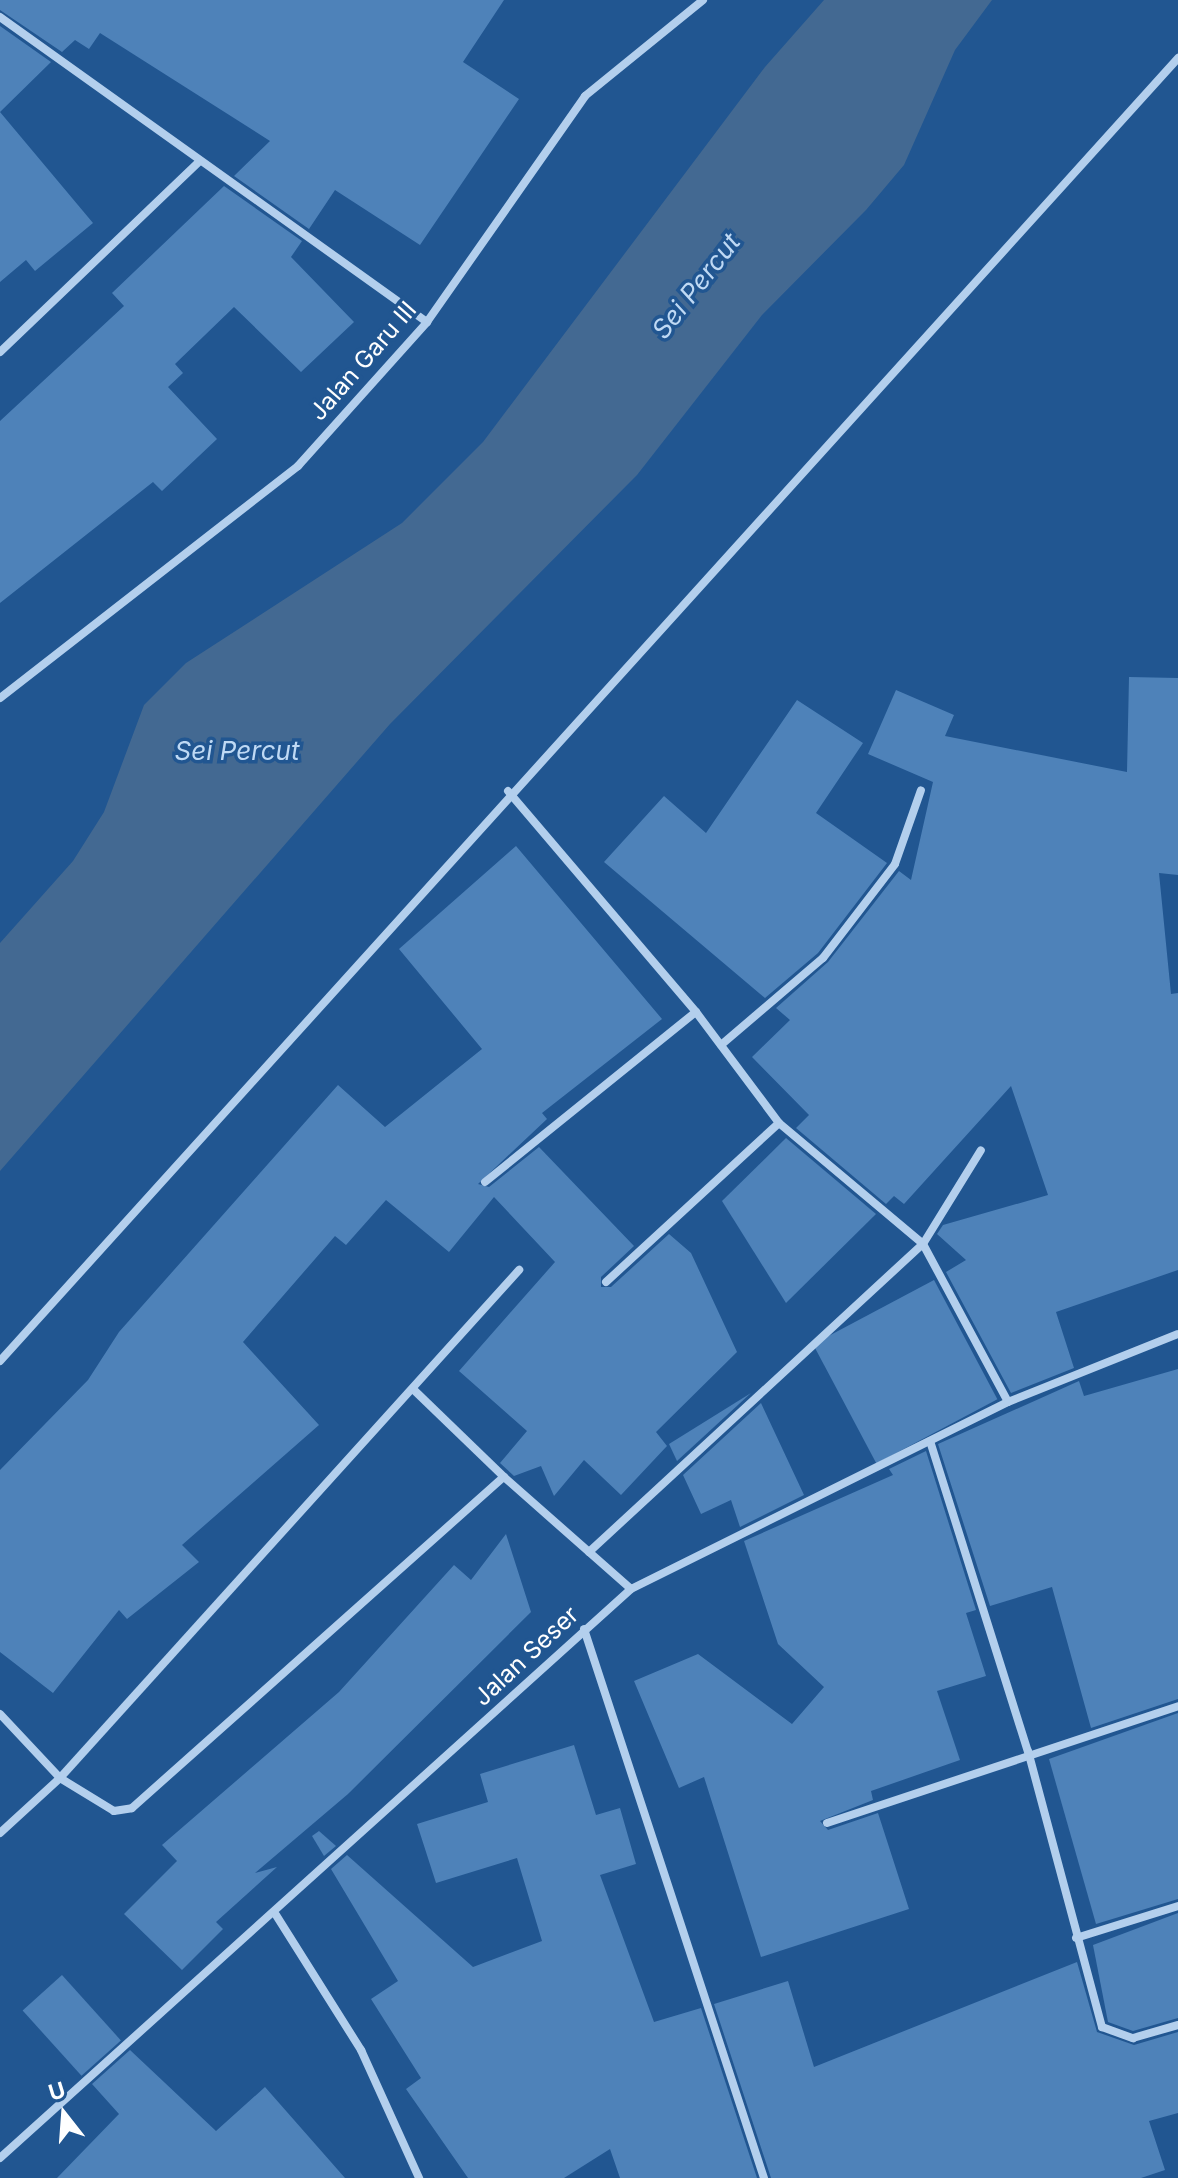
<!DOCTYPE html>
<html>
<head>
<meta charset="utf-8">
<style>
	body { margin:0 }
	#map { position:relative; width:1178px; height:2178px; overflow:hidden; background:#215691; font-family:Inter,sans-serif }
	div>[style] { position:absolute }
	[style*='--x'] { left:calc(var(--x)*1px); top:calc(var(--y)*1px); width:calc(var(--w)*1px); rotate:calc(var(--a)*1deg) }
	.water>* { inset:0; background:#436992 }
	.building>* { inset:0; background:#4e82b9; transform-origin:0 0 }
	.street>* { height:8px; margin:-4px; padding:0 4px; transform-origin:4px; border-radius:4px; background:#b3cfed }
	span { translate:-50% -50%; white-space:nowrap; text-align:center; line-height:1.15; -webkit-text-stroke:7px #215691; paint-order:stroke }
	.street-label { font-size:24px; color:#fff }
	.water-label { font-size:26px; color:#bfd9f4; font-style:italic }
	.north { position:absolute; left:24px; top:2074px; width:80px; height:80px; -webkit-text-stroke:6px #215691; paint-order:stroke; rotate:343deg; font-size:22px; font-weight:700; line-height:32px; text-align:center; color:#fff }
	.north::after { content:''; display:block; margin:auto; width:28px; height:36px; background:#fff; clip-path:polygon(50% 0,100% 100%,50% 72%,0 100%) }
</style>
</head>
<body>
<div id="map">
	<div class="water">
		<i style="clip-path:polygon(824px 0,992px 0,955px 50px,904px 165px,866px 210px,762px 315px,637px 475px,390px 724px,0 1171px,0 943px,73px 861px,104px 812px,144px 705px,186px 663px,402px 523px,483px 442px,765px 67px)"></i>
	</div>
	<div class="building">
		<i style="clip-path:polygon(0 0,504px 0,463px 62px,519px 99px,420px 245px,335px 190px,309px 229px,234px 176px,270px 141px,100px 33px,89px 49px,75px 40px,62px 52px,0 10px)"></i>
		<i style="clip-path:polygon(0 26px,51px 62px,0 112px,93px 223px,35px 271px,26px 260px,0 282px)"></i>
		<i style="clip-path:polygon(224px 186px,302px 241px,291px 257px,354px 322px,301px 372px,234px 307px,175px 364px,183px 373px,168px 387px,217px 439px,162px 491px,153px 482px,0 603px,0 421px,124px 306px,112px 293px)"></i>
		<i style="clip-path:polygon(1129px 677px,1178px 678px,1178px 875px,1159px 873px,1171px 994px,1178px 993px,1178px 1270px,1056px 1312px,1074px 1368px,1011px 1393px,946px 1272px,966px 1260px,937px 1234px,943px 1225px,1048px 1195px,1011px 1086px,904px 1204px,894px 1196px,886px 1204px,796px 1128px,809px 1115px,752px 1057px,790px 1020px,776px 1008px,828px 962px,899px 871px,911px 880px,933px 782px,868px 754px,896px 690px,954px 715px,945px 736px,1127px 772px)"></i>
		<i style="clip-path:polygon(797px 700px,863px 743px,816px 813px,887px 863px,818px 953px,765px 998px,604px 862px,664px 796px,706px 833px)"></i>
		<i style="clip-path:polygon(516px 846px,662px 1019px,542px 1113px,547px 1119px,478px 1184px,489px 1187px,539px 1147px,634px 1246px,601px 1277px,601px 1287px,611px 1287px,669px 1234px,691px 1253px,737px 1352px,656px 1432px,667px 1446px,621px 1495px,584px 1460px,554px 1496px,541px 1466px,514px 1476px,500px 1463px,527px 1431px,459px 1371px,555px 1262px,494px 1197px,449px 1252px,386px 1200px,346px 1245px,335px 1236px,243px 1342px,319px 1425px,182px 1545px,199px 1562px,127px 1619px,119px 1610px,53px 1693px,0 1652px,0 1470px,88px 1380px,119px 1332px,338px 1085px,385px 1127px,482px 1049px,399px 949px)"></i>
		<i style="clip-path:polygon(786px 1138px,876px 1214px,786px 1303px,722px 1201px)"></i>
		<i style="left:934px;top:1280px;width:135px;height:137px;rotate:62deg"></i>
		<i style="clip-path:polygon(1178px 1369px,1178px 1699px,1091px 1728px,1052px 1587px,990px 1606px,938px 1444px,1079px 1381px,1084px 1396px)"></i>
		<i style="clip-path:polygon(751px 1393px,677px 1461px,669px 1444px)"></i>
		<i style="clip-path:polygon(761px 1403px,804px 1495px,740px 1527px,731px 1500px,701px 1514px,683px 1475px)"></i>
		<i style="clip-path:polygon(926px 1451px,976px 1610px,966px 1613px,986px 1676px,937px 1691px,960px 1760px,871px 1791px,873px 1800px,820px 1821px,828px 1830px,878px 1813px,909px 1909px,761px 1957px,704px 1777px,679px 1788px,634px 1681px,698px 1654px,792px 1724px,824px 1687px,778px 1644px,744px 1541px,893px 1475px,889px 1469px)"></i>
		<i style="clip-path:polygon(506px 1534px,531px 1612px,348px 1794px,255px 1873px,277px 1867px,216px 1922px,223px 1929px,182px 1970px,124px 1914px,177px 1861px,162px 1845px,339px 1692px,454px 1565px,471px 1580px)"></i>
		<i style="clip-path:polygon(1178px 1713px,1178px 1899px,1096px 1924px,1049px 1759px)"></i>
		<i style="clip-path:polygon(574px 1745px,596px 1815px,620px 1808px,636px 1864px,600px 1875px,654px 2022px,701px 2008px,757px 2178px,620px 2178px,610px 2149px,564px 2178px,468px 2178px,406px 2089px,421px 2078px,371px 1999px,398px 1981px,331px 1869px,347px 1855px,473px 1967px,542px 1941px,517px 1858px,436px 1883px,417px 1824px,488px 1802px,480px 1774px)"></i>
		<i style="clip-path:polygon(319px 1831px,336px 1846px,324px 1856px,312px 1836px)"></i>
		<i style="clip-path:polygon(1178px 1913px,1178px 2018px,1133px 2031px,1108px 2022px,1093px 1945px)"></i>
		<i style="clip-path:polygon(1077px 1962px,1097px 2032px,1134px 2045px,1178px 2032px,1178px 2113px,1149px 2121px,1165px 2170px,1141px 2178px,771px 2178px,714px 2004px,788px 1981px,814px 2067px)"></i>
		<i style="left:62px;top:1975px;width:88px;height:53px;rotate:48deg"></i>
		<i style="clip-path:polygon(130px 2050px,216px 2131px,265px 2087px,345px 2178px,57px 2178px,119px 2114px,92px 2084px)"></i>
	</div>
	<div class="street">
		<i style="--x:0;--y:17;--w:525;--a:35.54"></i>
		<i style="--x:0;--y:352;--w:274;--a:-43.7"></i>
		<i style="--x:0;--y:698;--w:378;--a:-37.9"></i>
		<i style="--x:298;--y:466;--w:193;--a:-48.1"></i>
		<i style="--x:427;--y:322;--w:276;--a:-55"></i>
		<i style="--x:585;--y:96;--w:152;--a:-39.1"></i>
		<i style="--x:508;--y:791;--w:290;--a:49.6"></i>
		<i style="--x:696;--y:1012;--w:139;--a:53.2"></i>
		<i style="--x:779;--y:1123;--w:188;--a:40"></i>
		<i style="--x:923;--y:1244;--w:179;--a:61.7"></i>
		<i style="--x:721;--y:1045;--w:134;--a:-40.5"></i>
		<i style="--x:823;--y:958;--w:118;--a:-52.5"></i>
		<i style="--x:895;--y:864;--w:78;--a:-70.6"></i>
		<i style="--x:485;--y:1182;--w:271;--a:-38.9"></i>
		<i style="--x:606;--y:1282;--w:235;--a:-42.6"></i>
		<i style="--x:0;--y:1361;--w:1757;--a:-47.88"></i>
		<i style="--x:415;--y:1391;--w:124;--a:44"></i>
		<i style="--x:930;--y:1441;--w:325;--a:72.5"></i>
		<i style="--x:1028;--y:1751;--w:286;--a:75"></i>
		<i style="--x:1102;--y:2027;--w:33;--a:20"></i>
		<i style="--x:1133;--y:2038;--w:47;--a:-16.1"></i>
		<i style="--x:589;--y:1552;--w:454;--a:-42.7"></i>
		<i style="--x:923;--y:1244;--w:110;--a:-58.3"></i>
		<i style="--x:584;--y:1629;--w:578;--a:71.85"></i>
		<i style="--x:0;--y:1714;--w:88;--a:46.8"></i>
		<i style="--x:60;--y:1778;--w:63;--a:31.4"></i>
		<i style="--x:114;--y:1811;--w:18;--a:-9"></i>
		<i style="--x:132;--y:1808;--w:498;--a:-41.7"></i>
		<i style="--x:504;--y:1477;--w:169;--a:41.4"></i>
		<i style="--x:827;--y:1823;--w:370;--a:-18.4"></i>
		<i style="--x:0;--y:1833;--w:81;--a:-42.5"></i>
		<i style="--x:60;--y:1778;--w:685;--a:-47.9"></i>
		<i style="--x:276;--y:1915;--w:160;--a:57.8"></i>
		<i style="--x:361;--y:2050;--w:141;--a:65.6"></i>
		<i style="--x:1076;--y:1938;--w:107;--a:-17.4"></i>
		<i style="--x:0;--y:2158;--w:850;--a:-42.04"></i>
		<i style="--x:631;--y:1589;--w:421;--a:-26.4"></i>
		<i style="--x:1008;--y:1402;--w:183;--a:-21.8"></i>
	</div>
	<div class="street-label">
		<span style="left:363px;top:361px;rotate:-49deg">Jalan Garu III</span>
		<span style="left:526px;top:1656px;rotate:-43deg">Jalan Seser</span>
	</div>
	<div class="water-label">
		<span style="left:696px;top:286px;rotate:-52deg">Sei Percut</span>
		<span style="left:237px;top:751px">Sei Percut</span>
	</div>
	<div class="north">U</div>
</div>
</body>
</html>
